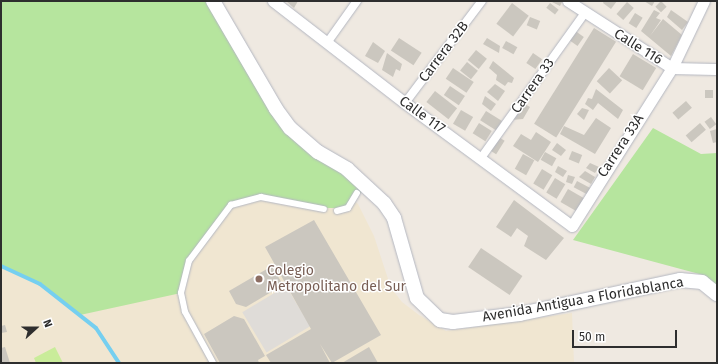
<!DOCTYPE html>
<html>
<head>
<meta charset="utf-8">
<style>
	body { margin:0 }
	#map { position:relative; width:718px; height:364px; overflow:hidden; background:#efe9e1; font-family:"Fira Sans",sans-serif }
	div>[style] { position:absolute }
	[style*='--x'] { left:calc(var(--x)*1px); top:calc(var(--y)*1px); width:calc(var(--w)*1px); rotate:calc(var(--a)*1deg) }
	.education>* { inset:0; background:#f0e6d1 }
	.green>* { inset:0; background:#b6e59e }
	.pitch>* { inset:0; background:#c9ec9a }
	.plaza>* { inset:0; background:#dfdcd8; transform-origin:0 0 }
	.stream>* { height:4px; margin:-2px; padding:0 2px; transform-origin:2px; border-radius:2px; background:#75cff0 }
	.building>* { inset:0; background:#cbc7bf; transform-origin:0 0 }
	.roads { filter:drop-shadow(0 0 1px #b4b7c1) drop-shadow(0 0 1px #b4b7c1) }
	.service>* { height:5.5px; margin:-2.75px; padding:0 2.75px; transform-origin:2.75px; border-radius:2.75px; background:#fff }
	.pedestrian>* { height:8px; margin:-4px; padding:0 4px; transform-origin:4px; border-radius:4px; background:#fff }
	.minor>* { height:11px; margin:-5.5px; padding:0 5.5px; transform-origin:5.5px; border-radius:5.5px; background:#fff }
	.tertiary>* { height:14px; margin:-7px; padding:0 7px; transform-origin:7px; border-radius:7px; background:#fff }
	.dots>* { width:11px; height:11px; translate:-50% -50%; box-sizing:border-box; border:2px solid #fff; border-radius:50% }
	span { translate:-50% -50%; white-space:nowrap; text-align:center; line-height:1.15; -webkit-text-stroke:3px #fff; paint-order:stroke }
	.street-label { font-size:14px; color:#2e2e2e }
	.education-label { font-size:14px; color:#785e54 }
	.left { translate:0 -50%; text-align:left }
	.frame { position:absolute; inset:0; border:2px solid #2e2e2e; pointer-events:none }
	.north { position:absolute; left:16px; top:308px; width:40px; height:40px; -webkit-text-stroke:3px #fff; paint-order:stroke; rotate:69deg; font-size:11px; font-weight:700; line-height:16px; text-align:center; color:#2e2e2e }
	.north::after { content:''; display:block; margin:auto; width:14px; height:18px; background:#2e2e2e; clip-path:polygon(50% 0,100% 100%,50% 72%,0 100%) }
	.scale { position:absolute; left:572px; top:330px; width:105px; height:18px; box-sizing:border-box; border:2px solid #2e2e2e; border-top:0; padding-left:5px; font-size:12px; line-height:14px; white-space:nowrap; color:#2e2e2e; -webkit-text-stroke:3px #fff; paint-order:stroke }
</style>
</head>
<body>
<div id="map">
	<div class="education">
		<i style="clip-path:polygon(321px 172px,358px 204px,374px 236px,391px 288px,402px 302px,419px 315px,446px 331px,572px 313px,574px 363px,1px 363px,1px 235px)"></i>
	</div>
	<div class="green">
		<i style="clip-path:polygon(1px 1px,213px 1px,276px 109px,367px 185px,348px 208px,324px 208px,261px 197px,231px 205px,189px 261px,181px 293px,80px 315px,40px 284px,1px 266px)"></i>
		<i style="clip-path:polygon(653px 128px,701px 154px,717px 153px,717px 291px,703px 275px,573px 240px)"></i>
	</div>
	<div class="pitch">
		<i style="clip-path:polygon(55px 347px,63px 363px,36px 363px,34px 358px)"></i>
	</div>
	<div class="plaza">
		<i style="left:286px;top:286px;width:47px;height:51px;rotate:59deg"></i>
	</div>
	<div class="stream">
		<i style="--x:1;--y:266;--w:43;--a:24.8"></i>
		<i style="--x:40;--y:284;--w:71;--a:38.2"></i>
		<i style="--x:96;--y:328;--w:42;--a:56.7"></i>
	</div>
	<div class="building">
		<i style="clip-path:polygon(286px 1px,298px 1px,294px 8px)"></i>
		<i style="clip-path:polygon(550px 1px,560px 1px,562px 2px,560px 6px)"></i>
		<i style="clip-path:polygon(604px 1px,617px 1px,611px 9px,603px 3px)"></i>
		<i style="clip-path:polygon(644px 1px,655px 1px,652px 6px)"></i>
		<i style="left:661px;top:1px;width:8px;height:8px;rotate:45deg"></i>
		<i style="left:627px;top:2px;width:9px;height:16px;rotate:41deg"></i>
		<i style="left:512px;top:3px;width:21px;height:26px;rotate:37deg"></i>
		<i style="left:550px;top:3px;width:11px;height:6px;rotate:38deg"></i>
		<i style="clip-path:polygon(654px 10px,660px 13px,656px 18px,661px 20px,650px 36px,663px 19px,682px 35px,671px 56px,641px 31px)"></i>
		<i style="clip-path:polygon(671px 10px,688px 22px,682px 30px,667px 17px)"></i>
		<i style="left:635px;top:13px;width:9px;height:12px;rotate:32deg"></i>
		<i style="left:530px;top:17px;width:11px;height:9px;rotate:22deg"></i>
		<i style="left:594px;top:28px;width:26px;height:113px;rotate:32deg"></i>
		<i style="left:574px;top:30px;width:12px;height:11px;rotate:35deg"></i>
		<i style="left:399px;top:38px;width:27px;height:15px;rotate:33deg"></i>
		<i style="clip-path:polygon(487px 38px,500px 46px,499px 53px,483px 44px)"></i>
		<i style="left:506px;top:41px;width:13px;height:8px;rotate:29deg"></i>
		<i style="clip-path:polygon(373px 42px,385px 51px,378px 63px,365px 56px)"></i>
		<i style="left:476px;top:50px;width:14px;height:13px;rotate:39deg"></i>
		<i style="clip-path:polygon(387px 53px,402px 64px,400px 71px,396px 69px,393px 77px,382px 70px)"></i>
		<i style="left:533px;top:53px;width:11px;height:12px;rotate:34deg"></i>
		<i style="left:633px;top:54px;width:27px;height:26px;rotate:31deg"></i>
		<i style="clip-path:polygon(493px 61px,514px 78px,512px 83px,508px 82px,505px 86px,496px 80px,497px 75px,489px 68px)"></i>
		<i style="left:467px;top:62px;width:14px;height:11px;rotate:39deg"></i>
		<i style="left:453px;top:68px;width:25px;height:13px;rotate:34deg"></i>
		<i style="left:609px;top:68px;width:18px;height:18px;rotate:43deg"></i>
		<i style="clip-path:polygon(495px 84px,505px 91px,498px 101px,487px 92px)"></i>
		<i style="left:450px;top:86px;width:18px;height:11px;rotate:34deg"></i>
		<i style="clip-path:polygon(596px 89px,623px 110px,618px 119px,598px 103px,593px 110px,585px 104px,588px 98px,592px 99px)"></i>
		<i style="left:705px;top:90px;width:8px;height:8px"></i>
		<i style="left:435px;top:91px;width:28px;height:14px;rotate:38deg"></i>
		<i style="clip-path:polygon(485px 96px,496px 104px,491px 111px,482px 104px)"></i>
		<i style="left:686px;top:101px;width:9px;height:18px;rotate:49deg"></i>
		<i style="clip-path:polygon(523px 103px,530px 107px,523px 119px,511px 120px)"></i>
		<i style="clip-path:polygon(582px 108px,589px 110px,584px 120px,577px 114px)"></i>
		<i style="left:461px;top:110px;width:14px;height:16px;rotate:30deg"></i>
		<i style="left:486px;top:111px;width:19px;height:11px;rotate:32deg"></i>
		<i style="left:711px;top:117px;width:9px;height:8px;rotate:54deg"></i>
		<i style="clip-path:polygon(596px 118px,611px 128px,595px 154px,560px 134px,564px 126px,584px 135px)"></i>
		<i style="left:479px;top:123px;width:15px;height:12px;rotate:32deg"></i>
		<i style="left:700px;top:123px;width:9px;height:19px;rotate:49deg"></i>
		<i style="clip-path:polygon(717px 129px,717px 142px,713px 143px,710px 131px)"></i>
		<i style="clip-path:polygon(536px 132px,551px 142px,538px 162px,513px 146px,521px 134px,531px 140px)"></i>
		<i style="left:497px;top:136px;width:9px;height:16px;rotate:32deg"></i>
		<i style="clip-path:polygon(557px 143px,566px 150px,561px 156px,552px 150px)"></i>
		<i style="left:572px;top:151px;width:11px;height:9px;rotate:22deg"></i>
		<i style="left:545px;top:152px;width:13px;height:9px;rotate:29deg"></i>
		<i style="left:523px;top:154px;width:13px;height:17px;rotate:29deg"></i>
		<i style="clip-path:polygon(590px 163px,599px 167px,595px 173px,586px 168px)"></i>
		<i style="clip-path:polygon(558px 166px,567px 171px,563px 177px,555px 172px)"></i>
		<i style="left:542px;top:169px;width:12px;height:17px;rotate:31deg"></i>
		<i style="clip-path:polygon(585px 171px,595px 177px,591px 184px,579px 177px)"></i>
		<i style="clip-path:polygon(568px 175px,575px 177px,572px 184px,566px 182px)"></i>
		<i style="left:555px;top:178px;width:12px;height:17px;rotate:31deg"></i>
		<i style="left:577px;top:181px;width:15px;height:7px;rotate:28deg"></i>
		<i style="left:568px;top:189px;width:20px;height:15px;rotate:30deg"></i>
		<i style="clip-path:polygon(514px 200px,564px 238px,546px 260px,524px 246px,528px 236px,517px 228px,511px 237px,496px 227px)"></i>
		<i style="clip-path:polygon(314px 220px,381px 335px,332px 363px,320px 344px,330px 363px,271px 363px,266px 355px,311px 329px,265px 247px)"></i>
		<i style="left:481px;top:248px;width:50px;height:23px;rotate:34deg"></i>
		<i style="clip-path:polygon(272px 266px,283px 285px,246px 307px,236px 304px,229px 291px)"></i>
		<i style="clip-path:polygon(234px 316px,244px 319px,265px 356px,258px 360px,259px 363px,220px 363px,204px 334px)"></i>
		<i style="clip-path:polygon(5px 325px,7px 332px,1px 333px,1px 326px)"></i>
		<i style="clip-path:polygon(5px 347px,10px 363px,1px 363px,1px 348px)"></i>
		<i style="clip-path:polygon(369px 347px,378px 363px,342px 363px)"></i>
	</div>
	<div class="roads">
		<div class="service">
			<i style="--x:337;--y:211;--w:11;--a:-15"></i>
			<i style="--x:348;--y:208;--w:17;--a:-59"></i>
			<i style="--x:213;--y:363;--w:58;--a:-118.8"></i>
			<i style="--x:185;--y:312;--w:19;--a:-102"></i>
			<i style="--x:181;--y:293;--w:33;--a:-76"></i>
			<i style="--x:189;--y:261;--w:70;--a:-53.1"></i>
			<i style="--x:231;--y:205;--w:31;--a:-15"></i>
			<i style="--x:261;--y:197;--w:64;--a:10.8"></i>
		</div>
		<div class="pedestrian">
			<i style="--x:327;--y:43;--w:52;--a:-54.5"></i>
			<i style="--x:405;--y:103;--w:128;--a:-53"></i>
			<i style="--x:481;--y:158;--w:177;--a:-54.4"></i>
		</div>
		<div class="minor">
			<i style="--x:273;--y:1;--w:167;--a:37.7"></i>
			<i style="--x:405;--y:103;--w:207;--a:36.4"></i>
			<i style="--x:572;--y:226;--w:187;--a:-57.7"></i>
			<i style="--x:672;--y:68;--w:74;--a:-64.5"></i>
			<i style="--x:568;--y:1;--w:124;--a:32.8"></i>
			<i style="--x:672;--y:68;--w:45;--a:1.3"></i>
		</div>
		<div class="tertiary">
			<i style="--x:213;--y:1;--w:125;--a:59.7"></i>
			<i style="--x:276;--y:109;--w:24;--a:54"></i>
			<i style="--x:290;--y:128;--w:37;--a:41"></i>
			<i style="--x:318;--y:152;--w:34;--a:30"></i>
			<i style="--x:347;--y:169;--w:50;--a:42.6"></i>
			<i style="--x:384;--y:203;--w:18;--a:56"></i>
			<i style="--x:394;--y:218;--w:83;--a:74"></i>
			<i style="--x:417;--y:298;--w:32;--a:44"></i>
			<i style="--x:440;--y:320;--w:13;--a:9"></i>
			<i style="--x:453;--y:322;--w:67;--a:-6.8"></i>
			<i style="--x:520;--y:314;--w:164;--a:-12"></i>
			<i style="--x:680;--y:280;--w:22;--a:5"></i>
			<i style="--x:702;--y:282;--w:19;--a:39"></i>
		</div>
	</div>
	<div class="dots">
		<i style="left:259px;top:279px;background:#8d6e63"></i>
	</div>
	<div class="street-label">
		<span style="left:638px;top:47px;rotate:32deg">Calle 116</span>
		<span style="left:444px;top:52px;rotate:-53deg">Carrera 32B</span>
		<span style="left:533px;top:86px;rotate:-55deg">Carrera 33</span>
		<span style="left:422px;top:115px;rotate:36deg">Calle 117</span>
		<span style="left:621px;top:146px;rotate:-57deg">Carrera 33A</span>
		<span style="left:583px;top:300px;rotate:-10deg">Avenida Antigua a Floridablanca</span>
	</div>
	<div class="education-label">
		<span class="left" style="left:267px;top:279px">Colegio<br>Metropolitano del Sur</span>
	</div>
	<div class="frame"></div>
	<div class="north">N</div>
	<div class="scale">50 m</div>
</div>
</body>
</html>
